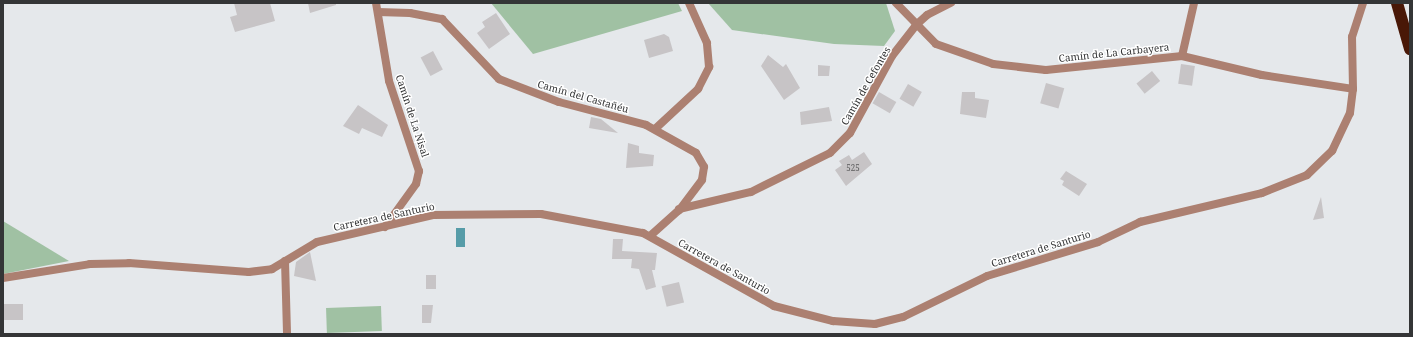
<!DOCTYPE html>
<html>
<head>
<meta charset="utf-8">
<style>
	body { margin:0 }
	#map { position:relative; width:1413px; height:337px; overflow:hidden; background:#e5e8eb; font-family:"Noto Serif",serif }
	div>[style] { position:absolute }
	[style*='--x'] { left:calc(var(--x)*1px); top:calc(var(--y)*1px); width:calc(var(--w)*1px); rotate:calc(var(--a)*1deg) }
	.green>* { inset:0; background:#a0c1a3; transform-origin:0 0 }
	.water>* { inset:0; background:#569ca8; transform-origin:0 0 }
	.building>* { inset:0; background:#c7c4c6; transform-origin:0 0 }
	.minor>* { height:8px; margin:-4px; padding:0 4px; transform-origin:4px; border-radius:4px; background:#ac8071 }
	.motorway>* { height:12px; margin:-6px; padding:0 6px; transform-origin:6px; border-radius:6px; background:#491807 }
	span { translate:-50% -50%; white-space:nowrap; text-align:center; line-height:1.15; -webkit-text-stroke:3px #fff; paint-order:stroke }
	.number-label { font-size:8px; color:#59595a }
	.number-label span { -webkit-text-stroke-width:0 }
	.street-label { font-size:10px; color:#343536 }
	.frame { position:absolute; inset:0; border:4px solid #343536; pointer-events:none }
</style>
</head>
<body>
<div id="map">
	<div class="green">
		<i style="clip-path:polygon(491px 3px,678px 3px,682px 11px,533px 54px)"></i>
		<i style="clip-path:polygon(708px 3px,886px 3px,895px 31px,884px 46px,834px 44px,732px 30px)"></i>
		<i style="clip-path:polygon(3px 221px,69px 261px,3px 274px)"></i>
		<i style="left:381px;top:306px;width:25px;height:55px;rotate:88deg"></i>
	</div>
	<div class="water">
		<i style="left:456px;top:228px;width:9px;height:19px"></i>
	</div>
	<div class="building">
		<i style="clip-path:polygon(234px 3px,270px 3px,275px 21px,235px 32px,230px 17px,237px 15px)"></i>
		<i style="clip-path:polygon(308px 3px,336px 3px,336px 5px,310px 13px)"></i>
		<i style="clip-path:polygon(496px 13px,510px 34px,489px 49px,477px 33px,485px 27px,482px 22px)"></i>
		<i style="clip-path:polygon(664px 34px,669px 37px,673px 51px,649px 58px,644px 40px)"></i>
		<i style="left:433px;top:51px;width:21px;height:14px;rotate:62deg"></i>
		<i style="clip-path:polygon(768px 55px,783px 67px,786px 64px,800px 88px,784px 100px,761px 66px)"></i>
		<i style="left:1181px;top:64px;width:14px;height:20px;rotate:8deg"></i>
		<i style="clip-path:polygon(818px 65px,830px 66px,829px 76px,818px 76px)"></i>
		<i style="left:1152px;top:71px;width:13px;height:20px;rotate:51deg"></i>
		<i style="left:1046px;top:83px;width:19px;height:21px;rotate:16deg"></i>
		<i style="left:908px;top:84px;width:16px;height:17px;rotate:30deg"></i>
		<i style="left:879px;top:92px;width:20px;height:13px;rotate:30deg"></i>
		<i style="clip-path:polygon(962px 92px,975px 92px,975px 98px,989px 100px,986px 118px,960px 114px)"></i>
		<i style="clip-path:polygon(358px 105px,388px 125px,382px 137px,362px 128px,359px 134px,343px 126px)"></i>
		<i style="clip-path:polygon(829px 107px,832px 121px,801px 125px,800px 112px)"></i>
		<i style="clip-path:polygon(591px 117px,601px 119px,618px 133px,589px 128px)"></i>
		<i style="clip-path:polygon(628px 143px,639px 146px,639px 153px,654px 155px,653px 166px,626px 168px)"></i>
		<i style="clip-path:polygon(864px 152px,872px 164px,846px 186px,835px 170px,842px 165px,839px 161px,849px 155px,852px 160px)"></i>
		<i style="clip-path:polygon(1066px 171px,1087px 184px,1079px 196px,1062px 185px,1064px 181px,1060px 179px)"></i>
		<i style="clip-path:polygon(1321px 197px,1324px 218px,1313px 220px)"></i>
		<i style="clip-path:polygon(613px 239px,623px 239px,622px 251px,657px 253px,655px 270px,652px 270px,656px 287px,646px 290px,639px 269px,631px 268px,632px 259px,612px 259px)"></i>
		<i style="clip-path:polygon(310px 252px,316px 281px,294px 276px,296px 262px)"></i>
		<i style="left:426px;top:275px;width:10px;height:14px"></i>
		<i style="left:679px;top:282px;width:21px;height:18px;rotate:76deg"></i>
		<i style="left:3px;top:304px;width:20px;height:16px"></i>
		<i style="clip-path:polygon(422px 305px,433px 305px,431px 323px,422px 323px)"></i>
	</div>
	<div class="minor">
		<i style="--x:376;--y:3;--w:79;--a:80.5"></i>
		<i style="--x:389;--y:81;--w:95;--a:71.6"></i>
		<i style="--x:419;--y:171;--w:13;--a:103"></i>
		<i style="--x:416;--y:184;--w:53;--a:125.8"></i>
		<i style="--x:896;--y:3;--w:57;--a:45.7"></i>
		<i style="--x:936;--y:44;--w:60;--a:19.3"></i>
		<i style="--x:993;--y:64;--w:53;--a:6.5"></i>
		<i style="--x:1046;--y:70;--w:137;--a:-5.9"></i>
		<i style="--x:1182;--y:56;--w:82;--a:13.4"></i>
		<i style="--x:1262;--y:75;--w:92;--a:8.7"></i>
		<i style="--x:378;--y:12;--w:32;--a:2"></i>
		<i style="--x:410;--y:13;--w:33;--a:11"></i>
		<i style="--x:442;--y:19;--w:83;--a:46.5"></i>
		<i style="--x:499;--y:79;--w:64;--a:21"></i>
		<i style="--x:559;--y:102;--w:90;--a:14.8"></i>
		<i style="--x:646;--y:125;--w:57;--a:29.2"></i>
		<i style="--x:696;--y:153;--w:16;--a:60"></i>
		<i style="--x:704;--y:167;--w:13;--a:99"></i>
		<i style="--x:702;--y:180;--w:38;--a:127"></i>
		<i style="--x:679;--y:210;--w:39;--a:138"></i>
		<i style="--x:1182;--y:56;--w:54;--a:-77.2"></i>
		<i style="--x:655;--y:129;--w:59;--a:-42.9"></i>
		<i style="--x:698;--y:89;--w:25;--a:-63"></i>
		<i style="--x:709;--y:67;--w:24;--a:-95"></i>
		<i style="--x:707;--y:43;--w:44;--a:-114.2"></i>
		<i style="--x:679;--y:209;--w:74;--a:-13.3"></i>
		<i style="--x:751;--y:192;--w:88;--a:-26.3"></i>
		<i style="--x:830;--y:153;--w:28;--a:-45"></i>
		<i style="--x:850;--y:133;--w:88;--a:-61.4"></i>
		<i style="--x:892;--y:56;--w:39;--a:-52"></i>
		<i style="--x:916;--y:25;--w:15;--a:-42"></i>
		<i style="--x:927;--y:15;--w:27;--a:-27"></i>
		<i style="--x:285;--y:261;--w:73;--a:88.4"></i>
		<i style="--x:3;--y:278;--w:88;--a:-9.1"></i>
		<i style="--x:90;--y:264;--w:39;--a:-1"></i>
		<i style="--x:129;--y:263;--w:120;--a:4.3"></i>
		<i style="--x:249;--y:272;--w:23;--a:-7"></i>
		<i style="--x:272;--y:269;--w:52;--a:-31"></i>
		<i style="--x:317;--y:242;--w:119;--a:-13.1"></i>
		<i style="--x:433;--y:215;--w:108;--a:-0.5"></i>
		<i style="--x:541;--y:214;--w:104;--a:10.6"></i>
		<i style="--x:643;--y:233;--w:150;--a:29.1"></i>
		<i style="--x:774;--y:306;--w:61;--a:14.3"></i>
		<i style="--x:833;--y:321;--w:42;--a:4.1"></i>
		<i style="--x:875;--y:324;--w:29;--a:-14"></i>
		<i style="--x:903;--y:317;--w:93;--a:-26"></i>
		<i style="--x:987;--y:276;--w:116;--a:-17"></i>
		<i style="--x:1098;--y:242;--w:47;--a:-25.5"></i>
		<i style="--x:1140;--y:222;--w:125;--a:-13.4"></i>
		<i style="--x:1262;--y:193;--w:48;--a:-21.8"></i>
		<i style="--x:1307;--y:175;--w:35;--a:-44"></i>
		<i style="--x:1332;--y:151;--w:42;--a:-64.7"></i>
		<i style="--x:1350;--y:113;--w:24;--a:-83"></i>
		<i style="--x:1353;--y:89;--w:52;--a:-91.1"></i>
		<i style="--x:1352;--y:37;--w:36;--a:-72"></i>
	</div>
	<div class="motorway">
		<i style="--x:1397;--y:3;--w:48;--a:74.2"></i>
	</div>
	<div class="number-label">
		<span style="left:853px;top:168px">525</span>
	</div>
	<div class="street-label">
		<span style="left:1114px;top:53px;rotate:-6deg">Camín de La Carbayera</span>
		<span style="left:866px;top:86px;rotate:-60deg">Camín de Cefontes</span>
		<span style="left:583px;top:97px;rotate:16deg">Camín del Castañéu</span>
		<span style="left:412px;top:116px;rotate:72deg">Camín de La Nisal</span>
		<span style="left:384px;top:217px;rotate:-12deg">Carretera de Santurio</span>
		<span style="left:1041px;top:249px;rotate:-17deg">Carretera de Santurio</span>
		<span style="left:724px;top:267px;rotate:29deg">Carretera de Santurio</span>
	</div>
	<div class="frame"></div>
</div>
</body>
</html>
